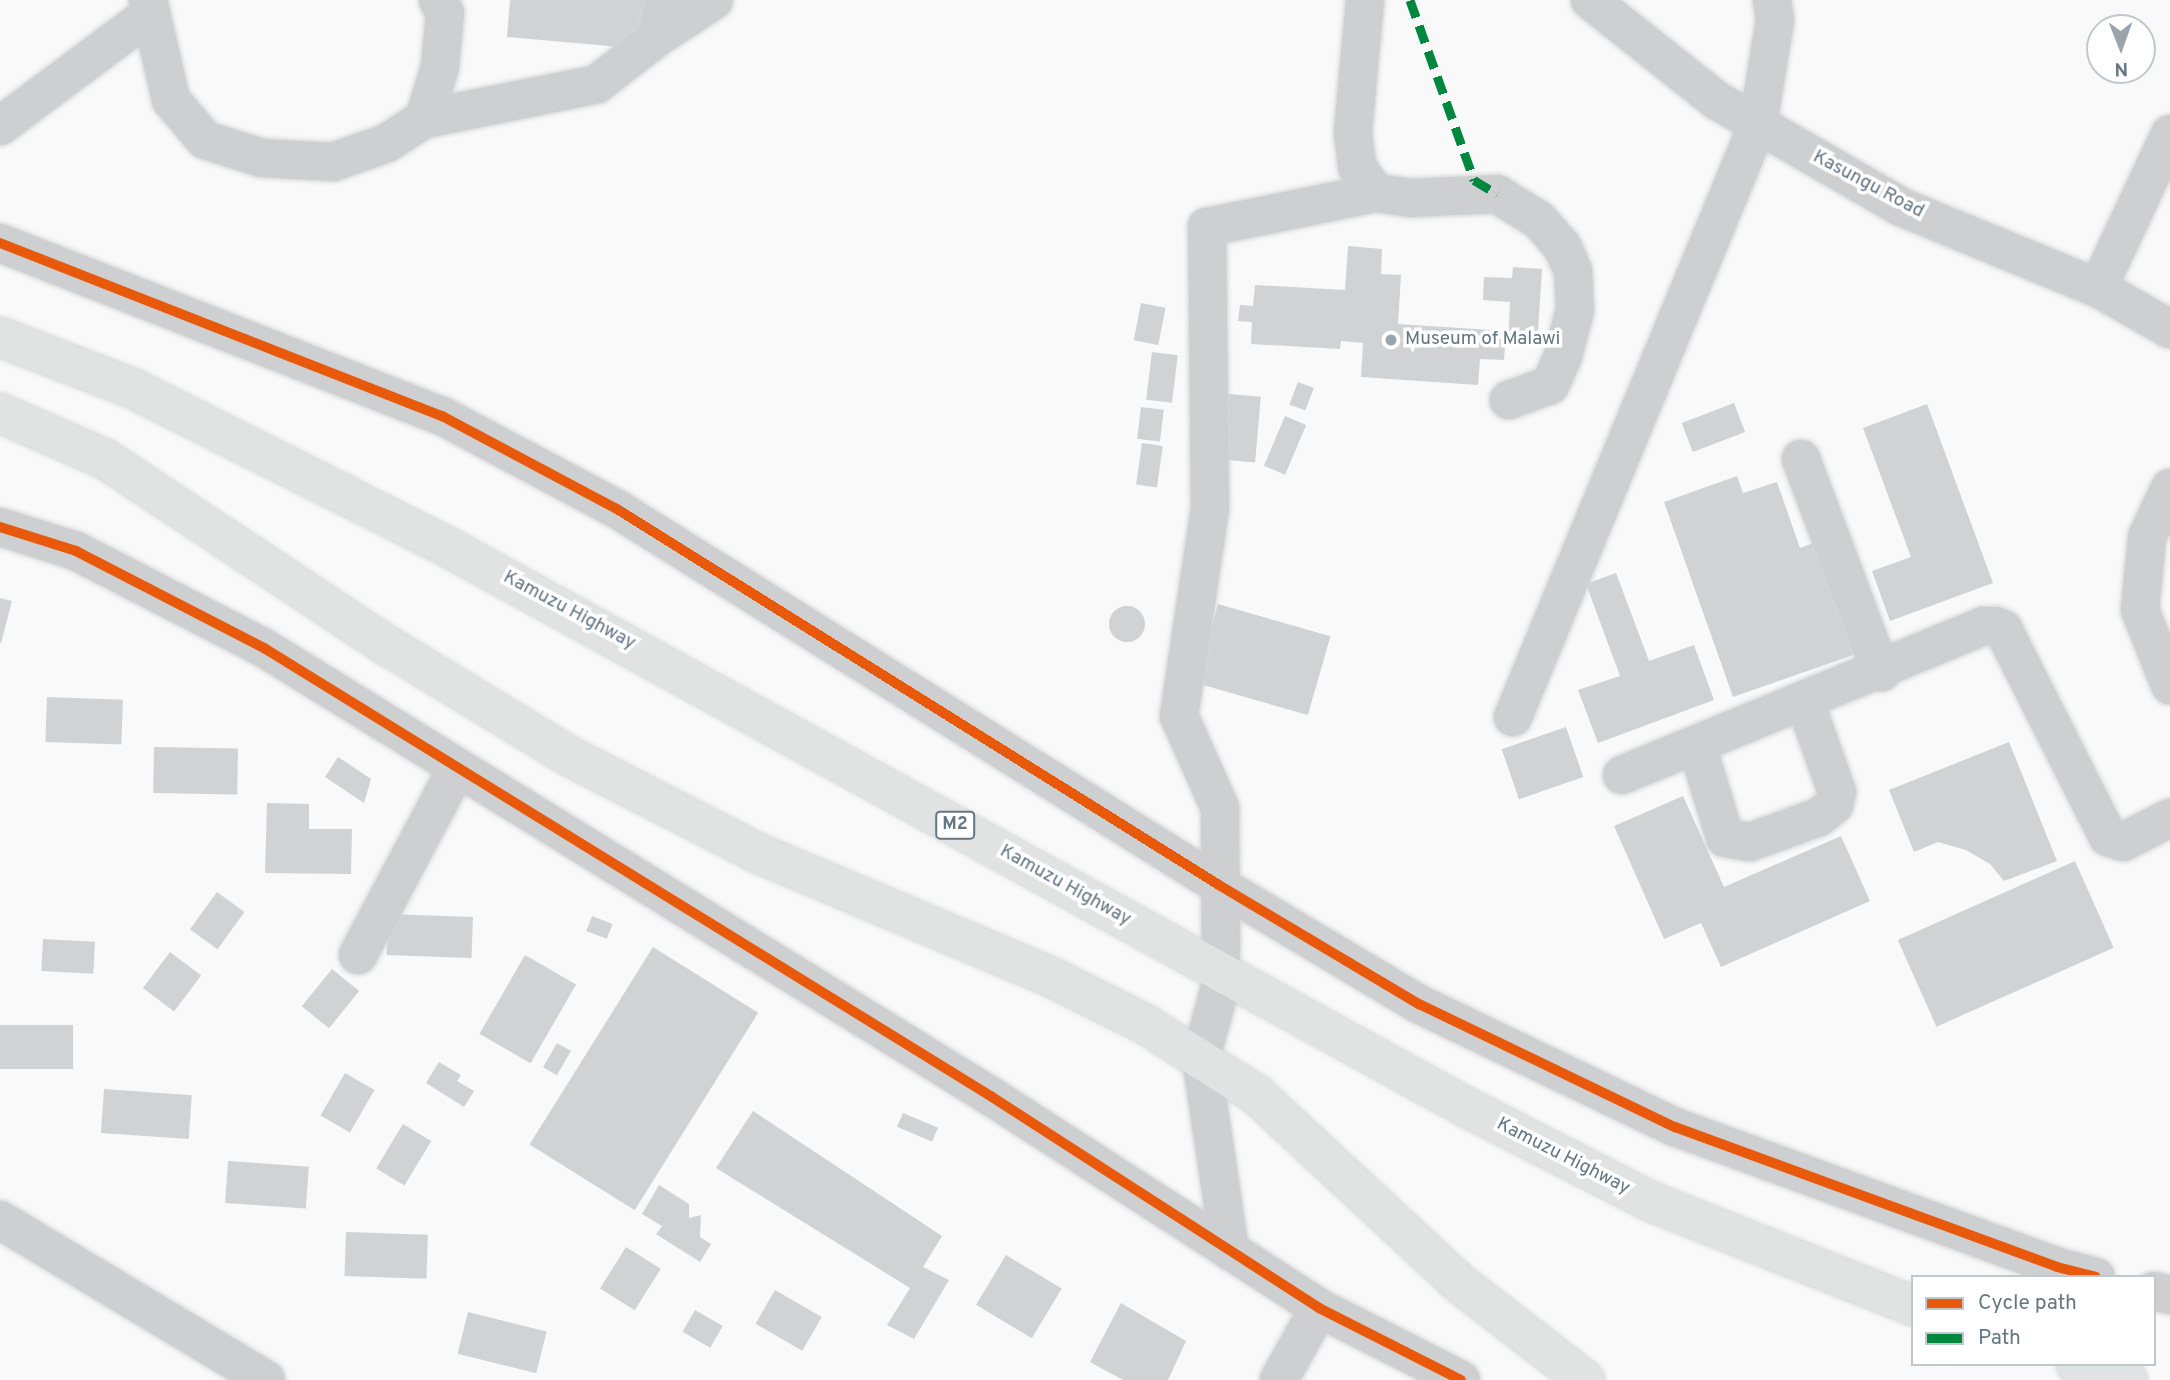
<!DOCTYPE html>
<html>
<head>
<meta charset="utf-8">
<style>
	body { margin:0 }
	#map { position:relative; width:2170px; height:1380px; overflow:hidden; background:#f9f9f9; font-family:Overpass,sans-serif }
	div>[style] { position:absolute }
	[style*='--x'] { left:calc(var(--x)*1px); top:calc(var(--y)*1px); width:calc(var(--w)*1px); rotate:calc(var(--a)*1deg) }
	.building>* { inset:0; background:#d0d2d3; transform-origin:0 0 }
	.round { border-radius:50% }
	.roads { filter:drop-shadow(0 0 2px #d5d6d6) drop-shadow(0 0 2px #d5d6d6) }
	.minor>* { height:38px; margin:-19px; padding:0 19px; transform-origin:19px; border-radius:19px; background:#cecfd0 }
	.highway>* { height:38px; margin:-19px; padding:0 19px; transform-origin:19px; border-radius:19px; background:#e1e2e2 }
	.quiet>* { height:9px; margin-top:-4.5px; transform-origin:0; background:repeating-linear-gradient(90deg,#00873e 0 18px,transparent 0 27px) }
	.cycleway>* { height:10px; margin:-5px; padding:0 5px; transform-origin:5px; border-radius:5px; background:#e8590c }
	.dots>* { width:19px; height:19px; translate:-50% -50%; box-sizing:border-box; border:4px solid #fff; border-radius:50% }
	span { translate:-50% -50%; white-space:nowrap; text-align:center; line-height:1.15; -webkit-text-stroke:7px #fff; paint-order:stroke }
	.shield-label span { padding:2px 5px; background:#fff; border:2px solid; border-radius:5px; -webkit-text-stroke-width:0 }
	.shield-label { font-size:18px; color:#657683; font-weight:700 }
	.street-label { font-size:19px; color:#657683 }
	.poi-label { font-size:19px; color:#657683 }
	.left { translate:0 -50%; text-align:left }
	.legend { position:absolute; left:1911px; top:1275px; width:245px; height:91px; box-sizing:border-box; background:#fff; border:2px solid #c1c8cd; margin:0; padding:9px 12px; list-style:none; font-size:21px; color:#657683 }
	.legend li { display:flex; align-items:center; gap:14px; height:35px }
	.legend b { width:35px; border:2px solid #c1c8cd }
	.north { position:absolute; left:2086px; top:14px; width:70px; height:70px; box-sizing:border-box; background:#fff; border:2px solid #c1c8cd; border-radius:50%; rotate:179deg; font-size:19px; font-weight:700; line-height:28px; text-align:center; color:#657683 }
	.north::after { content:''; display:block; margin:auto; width:24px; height:32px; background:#99a4ac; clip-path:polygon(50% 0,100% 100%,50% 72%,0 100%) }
</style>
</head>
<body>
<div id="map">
	<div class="building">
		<i style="clip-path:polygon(510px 0,647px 0,642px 49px,507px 37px)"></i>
		<i style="clip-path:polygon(1348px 246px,1382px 249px,1381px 274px,1401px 275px,1398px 324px,1506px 331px,1504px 360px,1480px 359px,1478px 385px,1361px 377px,1363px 343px,1341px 341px,1340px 349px,1251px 344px,1252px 322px,1238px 321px,1240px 305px,1253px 306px,1255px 285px,1345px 290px)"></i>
		<i style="clip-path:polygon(1513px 267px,1542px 269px,1537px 346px,1508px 344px,1510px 302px,1483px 300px,1484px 277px,1512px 278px)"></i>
		<i style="left:1141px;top:303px;width:25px;height:38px;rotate:11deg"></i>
		<i style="left:1152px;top:352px;width:26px;height:48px;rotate:7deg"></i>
		<i style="left:1298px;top:382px;width:17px;height:24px;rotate:21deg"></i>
		<i style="left:1217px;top:393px;width:44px;height:66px;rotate:5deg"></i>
		<i style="left:1734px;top:403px;width:31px;height:56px;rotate:69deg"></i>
		<i style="clip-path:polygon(1927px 404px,1993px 583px,1890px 621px,1872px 571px,1911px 557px,1863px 428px)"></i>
		<i style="left:1141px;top:407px;width:23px;height:32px;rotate:7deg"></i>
		<i style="left:1285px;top:416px;width:23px;height:54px;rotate:23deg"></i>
		<i style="left:1142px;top:443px;width:21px;height:42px;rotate:8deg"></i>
		<i style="clip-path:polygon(1737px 476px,1743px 493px,1777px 482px,1800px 548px,1819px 541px,1859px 653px,1733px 697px,1664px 502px)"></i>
		<i style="clip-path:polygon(1616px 573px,1649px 661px,1694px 645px,1714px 700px,1598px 743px,1578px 690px,1620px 676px,1586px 584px)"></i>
		<i style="clip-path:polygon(0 598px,12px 601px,1px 643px,0 643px)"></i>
		<i style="left:1218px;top:604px;width:117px;height:82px;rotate:16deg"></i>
		<i class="round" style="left:1109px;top:606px;width:36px;height:36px"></i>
		<i style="left:47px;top:697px;width:76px;height:45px;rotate:2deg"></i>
		<i style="left:1566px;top:727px;width:53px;height:68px;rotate:71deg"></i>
		<i style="clip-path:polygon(2009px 742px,2057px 861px,2004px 881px,1990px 864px,1966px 850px,1938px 842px,1914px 852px,1889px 790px)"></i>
		<i style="left:154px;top:747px;width:84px;height:46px;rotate:1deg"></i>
		<i style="clip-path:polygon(338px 757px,371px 779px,364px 803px,325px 777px)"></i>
		<i style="clip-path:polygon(1683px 796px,1724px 887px,1841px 836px,1870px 901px,1721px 967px,1701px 923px,1664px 939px,1614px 826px)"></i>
		<i style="clip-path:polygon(267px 803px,309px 804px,309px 829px,352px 829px,351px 874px,265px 873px)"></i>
		<i style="left:2075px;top:861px;width:95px;height:194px;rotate:66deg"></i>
		<i style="left:217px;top:892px;width:34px;height:46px;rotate:36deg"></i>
		<i style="left:388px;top:914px;width:85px;height:41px;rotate:2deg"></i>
		<i style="left:592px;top:916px;width:22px;height:16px;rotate:21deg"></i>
		<i style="left:43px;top:939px;width:52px;height:32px;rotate:3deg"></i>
		<i style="left:653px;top:947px;width:124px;height:233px;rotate:32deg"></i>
		<i style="left:170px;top:952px;width:39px;height:45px;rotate:37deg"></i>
		<i style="left:525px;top:955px;width:59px;height:91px;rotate:30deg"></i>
		<i style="left:332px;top:969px;width:35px;height:48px;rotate:39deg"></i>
		<i style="left:0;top:1025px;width:73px;height:44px"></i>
		<i style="left:557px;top:1043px;width:16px;height:28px;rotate:30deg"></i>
		<i style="clip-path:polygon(439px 1062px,461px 1075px,457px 1081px,474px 1091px,464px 1107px,426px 1083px)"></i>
		<i style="left:345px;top:1073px;width:34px;height:49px;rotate:30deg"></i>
		<i style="left:104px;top:1089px;width:88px;height:44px;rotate:4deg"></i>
		<i style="clip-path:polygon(753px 1111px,942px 1236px,923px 1267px,949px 1280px,914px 1339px,887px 1325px,910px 1288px,716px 1168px)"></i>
		<i style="left:903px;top:1113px;width:38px;height:15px;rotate:23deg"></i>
		<i style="left:403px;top:1124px;width:33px;height:52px;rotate:31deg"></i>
		<i style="left:228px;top:1161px;width:81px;height:42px;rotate:4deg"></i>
		<i style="clip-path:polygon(659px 1185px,689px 1204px,689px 1218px,701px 1215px,700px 1237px,711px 1244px,700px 1262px,656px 1234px,662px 1226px,642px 1214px)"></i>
		<i style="left:346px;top:1232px;width:82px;height:44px;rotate:2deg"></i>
		<i style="left:626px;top:1247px;width:41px;height:49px;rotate:32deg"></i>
		<i style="left:1006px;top:1255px;width:65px;height:58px;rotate:31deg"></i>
		<i style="left:775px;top:1290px;width:54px;height:39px;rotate:30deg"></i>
		<i style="clip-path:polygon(1121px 1303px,1186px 1341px,1168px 1380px,1123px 1380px,1090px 1362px)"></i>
		<i style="left:695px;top:1310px;width:32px;height:25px;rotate:30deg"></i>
		<i style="left:468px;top:1312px;width:81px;height:43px;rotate:14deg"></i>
	</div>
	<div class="roads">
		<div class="minor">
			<i style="--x:148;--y:0;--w:103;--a:77"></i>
			<i style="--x:171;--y:100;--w:52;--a:49.6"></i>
			<i style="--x:205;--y:140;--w:60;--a:17.5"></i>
			<i style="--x:262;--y:158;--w:71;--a:3.2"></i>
			<i style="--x:333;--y:162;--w:57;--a:-19.4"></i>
			<i style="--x:387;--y:143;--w:44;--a:-33"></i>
			<i style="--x:424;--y:119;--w:54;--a:-72.9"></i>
			<i style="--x:440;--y:67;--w:54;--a:-84.7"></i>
			<i style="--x:445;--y:13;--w:15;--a:-118"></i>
			<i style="--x:1365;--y:0;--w:134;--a:95.2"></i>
			<i style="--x:1353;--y:133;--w:34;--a:83"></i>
			<i style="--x:1357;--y:167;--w:32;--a:54"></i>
			<i style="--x:1376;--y:193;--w:35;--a:8"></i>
			<i style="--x:1411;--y:198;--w:86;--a:-2.7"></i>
			<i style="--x:1497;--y:194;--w:49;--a:31.8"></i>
			<i style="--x:1539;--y:220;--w:35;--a:49"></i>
			<i style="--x:1562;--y:246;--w:27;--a:66"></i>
			<i style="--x:1573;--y:271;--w:39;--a:87"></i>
			<i style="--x:1575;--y:310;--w:48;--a:104.6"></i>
			<i style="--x:1563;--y:356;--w:32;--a:114"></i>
			<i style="--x:1550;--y:385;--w:44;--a:159.9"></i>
			<i style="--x:1590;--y:0;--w:161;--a:38.4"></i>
			<i style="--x:1716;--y:100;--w:214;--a:30"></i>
			<i style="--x:1901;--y:207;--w:213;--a:22.4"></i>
			<i style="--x:2098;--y:288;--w:83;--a:29.7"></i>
			<i style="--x:656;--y:38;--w:69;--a:-33.2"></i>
			<i style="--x:424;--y:119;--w:177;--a:-11.4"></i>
			<i style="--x:597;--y:84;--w:75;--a:-37.9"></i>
			<i style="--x:656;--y:38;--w:39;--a:-77"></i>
			<i style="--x:0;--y:126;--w:187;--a:-36.7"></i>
			<i style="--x:0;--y:243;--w:475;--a:21.4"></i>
			<i style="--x:442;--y:416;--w:198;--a:28"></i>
			<i style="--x:617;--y:509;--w:710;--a:31.99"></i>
			<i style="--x:1219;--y:885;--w:233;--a:30.8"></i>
			<i style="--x:1419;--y:1004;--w:284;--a:25.7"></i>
			<i style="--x:1675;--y:1127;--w:407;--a:20.1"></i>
			<i style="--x:2057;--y:1267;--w:40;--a:14.4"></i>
			<i style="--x:2098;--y:288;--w:170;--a:-64.9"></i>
			<i style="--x:1801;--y:459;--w:228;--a:69.4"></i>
			<i style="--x:2170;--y:488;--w:54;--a:115.1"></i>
			<i style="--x:2147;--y:537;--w:73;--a:95.5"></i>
			<i style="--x:2140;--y:610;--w:81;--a:68.2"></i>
			<i style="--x:0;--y:527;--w:80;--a:17.5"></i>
			<i style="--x:76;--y:551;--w:212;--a:27.3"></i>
			<i style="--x:264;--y:648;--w:855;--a:31.66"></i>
			<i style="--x:992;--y:1097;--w:389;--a:32.8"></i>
			<i style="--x:1319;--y:1308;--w:159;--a:26.9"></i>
			<i style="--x:1513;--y:717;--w:642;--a:-67.55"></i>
			<i style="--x:1758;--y:124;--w:105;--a:-80.7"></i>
			<i style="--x:1775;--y:20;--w:20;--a:-99"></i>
			<i style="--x:1697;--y:745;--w:97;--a:73.2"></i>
			<i style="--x:1725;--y:838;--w:25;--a:9"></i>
			<i style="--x:1750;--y:842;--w:73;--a:-19.9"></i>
			<i style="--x:1819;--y:817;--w:19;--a:-39"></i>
			<i style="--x:1834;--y:805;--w:13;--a:-77"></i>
			<i style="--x:1837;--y:792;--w:96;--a:-109.6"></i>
			<i style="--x:1622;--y:775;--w:391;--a:-22.4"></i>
			<i style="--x:1984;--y:626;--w:11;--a:0"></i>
			<i style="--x:1995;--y:626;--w:9;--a:21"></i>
			<i style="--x:2003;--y:629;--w:233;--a:63.2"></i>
			<i style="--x:2108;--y:837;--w:16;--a:18"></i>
			<i style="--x:2123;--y:842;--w:53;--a:-27.1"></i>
			<i style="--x:358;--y:955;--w:212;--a:-62.1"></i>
			<i style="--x:0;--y:1220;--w:310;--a:31"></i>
			<i style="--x:1230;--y:1251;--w:195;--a:-98.5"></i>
			<i style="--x:1201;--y:1058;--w:77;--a:-74.9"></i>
			<i style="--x:1221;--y:984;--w:176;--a:-90.3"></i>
			<i style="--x:1220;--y:808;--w:101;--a:-114"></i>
			<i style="--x:1179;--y:716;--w:209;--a:-81.5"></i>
			<i style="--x:1210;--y:509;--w:282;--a:-90.6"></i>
			<i style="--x:1207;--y:227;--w:172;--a:-11.4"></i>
			<i style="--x:2154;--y:1291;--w:16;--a:14"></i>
			<i style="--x:1279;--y:1380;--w:82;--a:-60.9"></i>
		</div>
		<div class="highway">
			<i style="--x:0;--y:337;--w:144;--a:21.2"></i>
			<i style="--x:134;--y:389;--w:349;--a:26.7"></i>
			<i style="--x:446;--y:546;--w:1164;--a:28.81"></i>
			<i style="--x:1466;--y:1107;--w:209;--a:27.1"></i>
			<i style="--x:1652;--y:1202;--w:281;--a:21.7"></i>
			<i style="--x:0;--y:413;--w:115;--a:23.7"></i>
			<i style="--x:105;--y:459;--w:339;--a:33.5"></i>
			<i style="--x:388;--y:646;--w:212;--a:31.3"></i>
			<i style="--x:569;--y:756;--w:217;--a:27.2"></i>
			<i style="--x:762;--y:855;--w:316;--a:22.9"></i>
			<i style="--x:1053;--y:978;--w:103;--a:26.6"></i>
			<i style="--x:1145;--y:1024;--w:133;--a:32.4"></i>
			<i style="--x:1257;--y:1095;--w:275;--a:42.9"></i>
			<i style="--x:1458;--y:1282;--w:160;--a:37.7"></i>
			<i style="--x:2076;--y:1364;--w:54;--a:17.1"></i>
		</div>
	</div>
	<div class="quiet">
		<i style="--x:1410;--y:0;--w:191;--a:70.4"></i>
		<i style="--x:1474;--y:180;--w:27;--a:31"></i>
	</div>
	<div class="cycleway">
		<i style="--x:0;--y:243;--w:475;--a:21.4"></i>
		<i style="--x:442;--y:416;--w:198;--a:28"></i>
		<i style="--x:617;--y:509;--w:710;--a:31.99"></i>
		<i style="--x:1219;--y:885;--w:233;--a:30.8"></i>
		<i style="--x:1419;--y:1004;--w:284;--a:25.7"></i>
		<i style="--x:1675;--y:1127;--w:407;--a:20.1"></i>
		<i style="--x:2057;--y:1267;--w:40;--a:14.4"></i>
		<i style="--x:0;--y:527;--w:80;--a:17.5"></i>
		<i style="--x:76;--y:551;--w:212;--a:27.3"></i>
		<i style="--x:264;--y:648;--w:855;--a:31.66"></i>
		<i style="--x:992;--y:1097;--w:389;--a:32.8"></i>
		<i style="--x:1319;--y:1308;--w:159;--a:26.9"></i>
	</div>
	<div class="dots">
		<i style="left:1391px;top:340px;background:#99a4ac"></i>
	</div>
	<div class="shield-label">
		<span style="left:955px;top:825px">M2</span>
	</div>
	<div class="street-label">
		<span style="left:1868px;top:185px;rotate:28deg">Kasungu Road</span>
		<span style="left:569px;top:611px;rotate:28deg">Kamuzu Highway</span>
		<span style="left:1065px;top:886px;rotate:29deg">Kamuzu Highway</span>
		<span style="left:1563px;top:1157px;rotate:27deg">Kamuzu Highway</span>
	</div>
	<div class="poi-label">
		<span class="left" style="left:1405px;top:340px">Museum of Malawi</span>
	</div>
	<ul class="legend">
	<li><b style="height:9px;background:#e8590c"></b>Cycle path</li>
	<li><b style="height:9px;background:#00873e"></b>Path</li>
	</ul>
	<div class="north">N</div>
</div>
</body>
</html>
